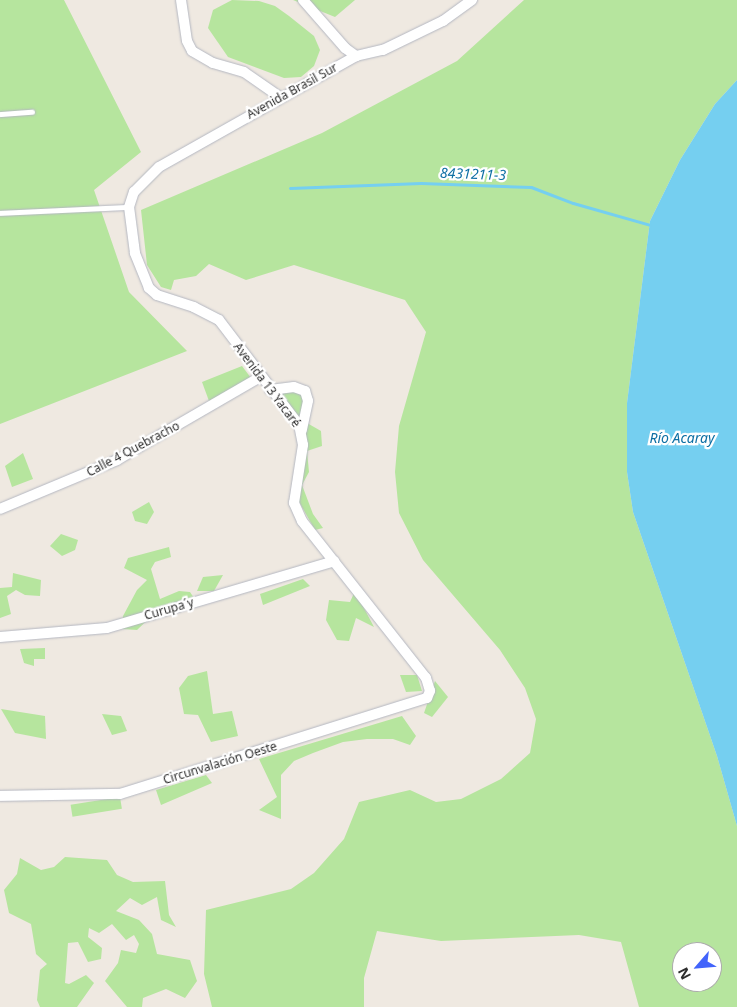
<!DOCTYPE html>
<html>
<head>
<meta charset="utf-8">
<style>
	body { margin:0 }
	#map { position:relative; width:737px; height:1007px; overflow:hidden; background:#efe9e1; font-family:"Noto Sans",sans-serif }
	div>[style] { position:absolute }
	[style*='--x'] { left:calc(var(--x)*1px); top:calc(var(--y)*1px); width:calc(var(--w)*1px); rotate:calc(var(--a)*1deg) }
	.green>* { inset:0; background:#b6e59e; transform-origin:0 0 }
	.water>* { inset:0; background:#75cff0 }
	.stream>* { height:3px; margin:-1.5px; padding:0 1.5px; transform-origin:1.5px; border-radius:1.5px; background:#75cff0 }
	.roads { filter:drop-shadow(0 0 1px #b4b7c1) drop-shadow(0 0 1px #b4b7c1) }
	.lane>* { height:5px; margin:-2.5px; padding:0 2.5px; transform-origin:2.5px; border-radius:2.5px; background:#fff }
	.street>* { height:10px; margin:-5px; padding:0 5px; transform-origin:5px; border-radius:5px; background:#fff }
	span { translate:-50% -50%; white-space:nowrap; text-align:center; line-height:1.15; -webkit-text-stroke:4.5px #fff; paint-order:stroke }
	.street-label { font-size:12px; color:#2e2e2e }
	.water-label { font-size:14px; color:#0d6fa3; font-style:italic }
	.north { position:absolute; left:672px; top:942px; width:50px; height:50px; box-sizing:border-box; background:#fff; border:1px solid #ababab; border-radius:50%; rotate:243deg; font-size:14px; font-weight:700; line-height:20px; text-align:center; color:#2e2e2e }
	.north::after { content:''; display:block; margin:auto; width:18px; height:22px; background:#4264fb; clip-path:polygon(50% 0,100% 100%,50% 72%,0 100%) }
</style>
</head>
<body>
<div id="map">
	<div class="green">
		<i style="clip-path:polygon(0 0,64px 0,141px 152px,94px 190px,129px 292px,187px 351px,0 424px)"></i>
		<i style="clip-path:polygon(232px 0,259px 1px,275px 6px,289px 16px,314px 36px,320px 50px,314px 66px,301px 77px,284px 78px,228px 57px,208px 28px,213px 10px)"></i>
		<i style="clip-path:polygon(293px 0,355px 0,335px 17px)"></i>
		<i style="clip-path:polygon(evenodd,524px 0,737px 0,737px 80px,715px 104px,680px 160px,650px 221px,627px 403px,627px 472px,633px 512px,717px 756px,737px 826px,737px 1007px,639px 1007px,621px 942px,579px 935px,441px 941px,377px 931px,364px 978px,364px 1007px,212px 1007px,204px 974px,206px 910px,291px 889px,314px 873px,344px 839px,359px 802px,410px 790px,436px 802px,461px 799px,501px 779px,530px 753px,536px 719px,525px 688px,500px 650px,423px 560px,399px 513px,395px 472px,399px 426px,426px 332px,405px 300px,294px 265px,246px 280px,209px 264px,196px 276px,174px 280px,171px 290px,161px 287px,147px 265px,141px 210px,322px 133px,457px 61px,524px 0,682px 952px,712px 952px,712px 982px,682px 982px,682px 952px)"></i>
		<i style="clip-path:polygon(242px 366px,251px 378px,209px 401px,202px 382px)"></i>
		<i style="clip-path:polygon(282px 383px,307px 398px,307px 423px,321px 431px,322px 446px,307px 451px,309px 472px,302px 485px,313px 514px,323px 528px,315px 530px,298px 500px,306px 435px,280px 394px)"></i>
		<i style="clip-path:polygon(23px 453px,33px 479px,12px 487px,5px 466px)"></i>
		<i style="clip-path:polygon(149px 502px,154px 512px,147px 524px,135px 521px,132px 512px)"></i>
		<i style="clip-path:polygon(61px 534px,78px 540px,75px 550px,62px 556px,50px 546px)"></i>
		<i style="clip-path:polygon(169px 547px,171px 557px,155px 562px,151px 569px,160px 599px,179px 591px,190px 592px,194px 598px,162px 606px,137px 630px,122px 629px,123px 616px,137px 590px,147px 580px,124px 568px,128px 558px)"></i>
		<i style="clip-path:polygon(13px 573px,41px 580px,40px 596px,25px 595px,16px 590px,7px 596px,11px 614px,0 618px,0 588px,12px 587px)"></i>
		<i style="clip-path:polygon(223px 575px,214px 591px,197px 591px,203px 577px)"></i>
		<i style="clip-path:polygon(303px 579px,310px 586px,263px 605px,260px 594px)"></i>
		<i style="clip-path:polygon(355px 591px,374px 627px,356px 618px,349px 641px,337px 640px,326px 620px,329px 600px,350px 602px)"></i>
		<i style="clip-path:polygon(45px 648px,45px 659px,34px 659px,34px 666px,24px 663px,20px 649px)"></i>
		<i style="clip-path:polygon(207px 671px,213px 714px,232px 711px,238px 736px,211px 742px,198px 715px,184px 714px,179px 688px,188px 676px)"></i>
		<i style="clip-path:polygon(400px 675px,417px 675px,422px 691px,406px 692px)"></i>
		<i style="clip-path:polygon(435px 681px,448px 697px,432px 717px,424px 713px)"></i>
		<i style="clip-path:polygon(1px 709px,45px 716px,46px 739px,15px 733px)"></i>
		<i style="clip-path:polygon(102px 714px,121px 716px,127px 731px,112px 735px)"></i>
		<i style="clip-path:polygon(402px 716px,416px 736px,410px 745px,393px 739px,367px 739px,343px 742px,313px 753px,294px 761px,281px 775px,281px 819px,259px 810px,277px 797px,259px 759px)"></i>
		<i style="clip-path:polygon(206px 775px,212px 783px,161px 805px,156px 790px)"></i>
		<i style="left:120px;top:797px;width:12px;height:50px;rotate:81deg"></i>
		<i style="clip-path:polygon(65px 857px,107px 860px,117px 875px,133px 882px,165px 881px,169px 915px,176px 927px,161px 920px,157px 897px,142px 905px,130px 898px,116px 911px,139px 920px,152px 934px,157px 954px,190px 960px,197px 981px,185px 998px,166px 989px,143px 998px,142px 1007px,127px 1007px,105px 981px,118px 963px,121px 950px,136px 953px,139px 944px,134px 935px,126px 940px,112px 924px,99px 933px,89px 928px,88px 937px,102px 948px,101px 959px,88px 962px,78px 942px,68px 943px,65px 983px,69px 984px,86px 975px,94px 983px,77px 1007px,40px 1007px,37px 1000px,40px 970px,47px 964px,36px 954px,31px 924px,9px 913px,4px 890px,17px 874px,20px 858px,41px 870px,54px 867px)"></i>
	</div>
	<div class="water">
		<i style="clip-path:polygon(737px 80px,737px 826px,717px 756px,633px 512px,627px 472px,627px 403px,650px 221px,680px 160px,715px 104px)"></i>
	</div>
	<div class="stream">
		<i style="--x:290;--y:188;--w:131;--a:-2.2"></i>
		<i style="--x:421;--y:183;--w:110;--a:2.1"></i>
		<i style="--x:531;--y:187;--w:45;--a:20.9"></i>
		<i style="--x:573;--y:203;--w:80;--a:15.9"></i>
	</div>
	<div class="roads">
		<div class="lane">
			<i style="--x:0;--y:114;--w:32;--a:-4"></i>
			<i style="--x:0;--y:213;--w:129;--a:-2.7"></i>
		</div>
		<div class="street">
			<i style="--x:181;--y:0;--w:41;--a:81.7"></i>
			<i style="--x:187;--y:41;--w:11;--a:63"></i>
			<i style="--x:192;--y:51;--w:24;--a:30"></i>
			<i style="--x:213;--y:63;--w:32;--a:16"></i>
			<i style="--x:244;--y:72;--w:44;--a:34.8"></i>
			<i style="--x:303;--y:0;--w:64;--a:48.8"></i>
			<i style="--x:345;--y:48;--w:14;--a:36"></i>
			<i style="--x:270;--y:390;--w:24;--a:-7"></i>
			<i style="--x:294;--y:387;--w:12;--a:20"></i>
			<i style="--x:305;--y:391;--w:10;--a:73"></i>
			<i style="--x:308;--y:401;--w:30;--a:102"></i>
			<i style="--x:0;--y:509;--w:127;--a:-22.7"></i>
			<i style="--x:117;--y:460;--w:165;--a:-30.1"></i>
			<i style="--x:0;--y:637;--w:107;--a:-4.8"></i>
			<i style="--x:107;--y:628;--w:237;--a:-16.4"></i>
			<i style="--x:0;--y:796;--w:120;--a:-1"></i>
			<i style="--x:120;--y:794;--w:322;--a:-17.4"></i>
			<i style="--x:427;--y:698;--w:8;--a:-67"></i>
			<i style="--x:430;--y:691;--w:14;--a:-107"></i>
			<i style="--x:426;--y:678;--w:200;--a:-128.3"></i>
			<i style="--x:302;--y:521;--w:20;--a:-114"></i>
			<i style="--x:294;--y:503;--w:59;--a:-81.2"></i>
			<i style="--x:303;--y:445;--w:20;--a:-101"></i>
			<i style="--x:299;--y:425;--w:132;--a:-127.3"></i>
			<i style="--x:219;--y:320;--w:28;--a:-153"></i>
			<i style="--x:194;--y:307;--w:39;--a:-162"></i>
			<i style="--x:157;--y:295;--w:11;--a:-139"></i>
			<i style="--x:149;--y:288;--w:38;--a:-112"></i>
			<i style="--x:135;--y:253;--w:46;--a:-97.4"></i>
			<i style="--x:129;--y:207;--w:16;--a:-72"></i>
			<i style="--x:134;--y:192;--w:35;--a:-45"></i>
			<i style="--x:159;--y:167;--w:226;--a:-29.4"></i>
			<i style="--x:356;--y:56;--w:28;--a:-13"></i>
			<i style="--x:383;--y:50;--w:67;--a:-25.8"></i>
			<i style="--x:443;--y:21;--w:36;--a:-36"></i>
		</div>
	</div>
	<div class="street-label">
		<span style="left:292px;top:91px;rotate:-29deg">Avenida Brasil Sur</span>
		<span style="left:267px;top:385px;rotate:53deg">Avenida 13 Yacaré</span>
		<span style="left:133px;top:449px;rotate:-28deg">Calle 4 Quebracho</span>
		<span style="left:169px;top:609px;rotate:-16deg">Curupa´y</span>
		<span style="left:220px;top:763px;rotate:-17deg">Circunvalación Oeste</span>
	</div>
	<div class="water-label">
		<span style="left:473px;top:174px;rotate:2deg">8431211-3</span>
		<span style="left:682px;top:438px">Río Acaray</span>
	</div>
	<div class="north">N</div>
</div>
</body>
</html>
